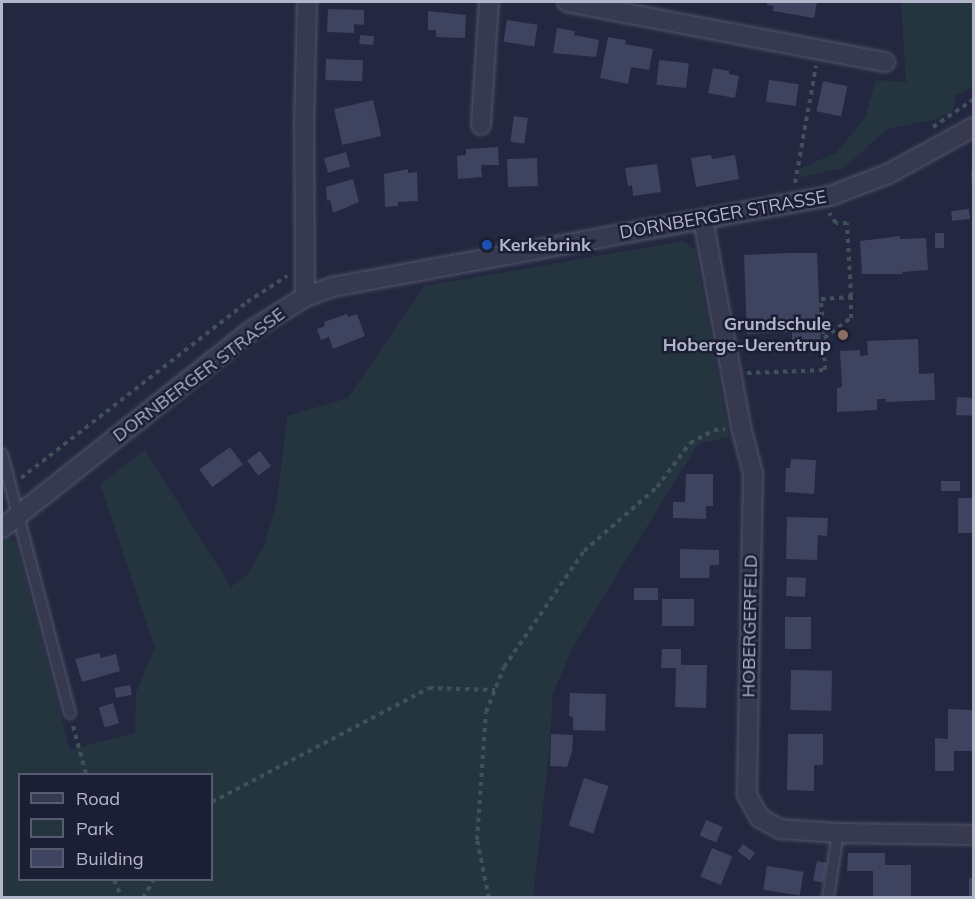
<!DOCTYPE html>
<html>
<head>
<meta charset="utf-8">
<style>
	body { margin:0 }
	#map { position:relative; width:975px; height:899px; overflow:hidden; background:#23273f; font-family:Mulish,sans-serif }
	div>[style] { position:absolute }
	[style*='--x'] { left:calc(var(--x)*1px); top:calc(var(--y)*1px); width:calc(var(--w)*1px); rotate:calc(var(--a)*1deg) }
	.green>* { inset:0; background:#253540 }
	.building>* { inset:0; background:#3e4360; transform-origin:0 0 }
	.path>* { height:4px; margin-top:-2px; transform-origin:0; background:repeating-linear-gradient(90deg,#40515a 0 4.5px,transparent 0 9px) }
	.roads { filter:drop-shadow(0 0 2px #52556a) drop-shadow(0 0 2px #52556a) }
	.service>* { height:10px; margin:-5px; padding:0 5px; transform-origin:5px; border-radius:5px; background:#373a4f }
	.minor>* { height:18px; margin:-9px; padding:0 9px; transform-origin:9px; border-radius:9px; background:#373a4f }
	.tertiary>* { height:18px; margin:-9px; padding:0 9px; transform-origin:9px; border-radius:9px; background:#373a4f }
	.dots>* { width:16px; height:16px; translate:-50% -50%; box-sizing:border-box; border:3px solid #1c1f34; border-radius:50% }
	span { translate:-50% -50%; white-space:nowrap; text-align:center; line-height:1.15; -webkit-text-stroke:5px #1c1f34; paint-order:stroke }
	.street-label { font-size:18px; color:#b3b5ca }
	.poi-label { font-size:18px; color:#b3b5ca; font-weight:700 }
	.left { translate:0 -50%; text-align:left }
	.right { translate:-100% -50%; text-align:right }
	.frame { position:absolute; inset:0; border:3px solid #b3b5ca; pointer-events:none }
	.legend { position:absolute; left:18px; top:773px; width:195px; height:108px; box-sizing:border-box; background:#1c1f34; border:2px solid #585b70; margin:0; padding:8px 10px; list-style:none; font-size:18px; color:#b3b5ca }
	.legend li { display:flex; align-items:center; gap:12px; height:30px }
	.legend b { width:30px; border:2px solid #585b70 }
</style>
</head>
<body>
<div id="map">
	<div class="green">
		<i style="clip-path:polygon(901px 2px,973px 2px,973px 87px,956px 95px,953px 111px,933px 120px,887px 129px,844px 168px,798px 178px,801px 168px,836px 153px,865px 118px,876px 80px,906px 82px)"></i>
		<i style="clip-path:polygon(evenodd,683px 241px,695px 250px,729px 437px,698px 444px,575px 643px,553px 693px,549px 753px,533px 897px,2px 897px,2px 541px,7px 536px,16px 543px,70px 750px,135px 733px,136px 692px,155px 648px,100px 484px,145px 450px,231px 587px,249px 573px,265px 543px,277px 501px,287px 416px,348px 398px,424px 286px,683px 241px,212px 774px,212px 880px,20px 880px,20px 774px,212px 774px)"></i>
	</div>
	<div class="building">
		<i style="clip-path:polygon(767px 2px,817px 2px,814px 18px,773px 11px,774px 6px,767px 5px)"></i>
		<i style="clip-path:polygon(328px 9px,364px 10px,364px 25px,354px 24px,354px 33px,327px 32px)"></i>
		<i style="clip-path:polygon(428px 11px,466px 15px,465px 38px,436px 37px,436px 30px,428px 30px)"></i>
		<i style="left:507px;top:20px;width:31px;height:22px;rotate:9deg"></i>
		<i style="clip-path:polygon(557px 28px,575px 31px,574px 35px,599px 40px,596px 57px,553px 53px)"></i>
		<i style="left:360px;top:35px;width:14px;height:9px;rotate:4deg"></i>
		<i style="clip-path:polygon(608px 37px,626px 40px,625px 44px,653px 49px,649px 70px,631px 67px,628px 84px,600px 78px)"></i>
		<i style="left:326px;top:59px;width:37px;height:21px;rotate:2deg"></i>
		<i style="left:659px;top:60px;width:30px;height:25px;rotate:6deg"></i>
		<i style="clip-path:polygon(713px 68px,729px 71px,729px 74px,739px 76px,735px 98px,708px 93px)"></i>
		<i style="left:769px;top:80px;width:30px;height:22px;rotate:8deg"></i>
		<i style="left:823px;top:81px;width:25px;height:31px;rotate:12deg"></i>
		<i style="left:373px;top:100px;width:37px;height:40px;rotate:77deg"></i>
		<i style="left:514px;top:116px;width:14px;height:26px;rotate:8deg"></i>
		<i style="clip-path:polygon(498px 147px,499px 165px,481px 165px,482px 177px,458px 179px,457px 156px,466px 155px,466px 149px)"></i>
		<i style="left:346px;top:152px;width:15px;height:23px;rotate:74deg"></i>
		<i style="clip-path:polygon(711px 155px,712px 159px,735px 155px,739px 179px,696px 187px,691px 158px)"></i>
		<i style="left:537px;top:158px;width:28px;height:30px;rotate:88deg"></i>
		<i style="clip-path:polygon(657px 164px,661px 192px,633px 196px,632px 185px,628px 186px,625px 168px)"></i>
		<i style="clip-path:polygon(408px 169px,408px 173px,417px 172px,418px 201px,398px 202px,398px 206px,385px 207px,384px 174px)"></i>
		<i style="clip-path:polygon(974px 170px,974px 187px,972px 187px,971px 171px)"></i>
		<i style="clip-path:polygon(353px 179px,359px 202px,333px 213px,330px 200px,327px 201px,326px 187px)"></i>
		<i style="left:969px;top:209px;width:10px;height:18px;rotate:84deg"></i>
		<i style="left:935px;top:233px;width:9px;height:15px"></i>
		<i style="clip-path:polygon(900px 236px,900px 239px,926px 238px,928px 270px,902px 272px,903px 274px,862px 274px,860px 241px)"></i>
		<i style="clip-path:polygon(788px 253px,817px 253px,821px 347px,792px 348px,792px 332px,747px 334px,744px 255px)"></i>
		<i style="clip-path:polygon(347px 314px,348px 317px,357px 314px,365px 336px,333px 349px,329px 337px,321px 340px,317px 329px,325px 326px,324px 322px)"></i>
		<i style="clip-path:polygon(918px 339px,919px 374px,934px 373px,935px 400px,886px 402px,886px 399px,877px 399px,877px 410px,837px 412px,837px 388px,842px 387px,840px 351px,860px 350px,860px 356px,868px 355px,867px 341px)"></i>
		<i style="left:957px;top:397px;width:17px;height:18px;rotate:3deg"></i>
		<i style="left:230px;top:447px;width:22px;height:38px;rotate:54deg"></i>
		<i style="left:260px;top:451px;width:19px;height:16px;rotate:54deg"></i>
		<i style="clip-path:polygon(791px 459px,816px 460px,814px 494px,785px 492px,786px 468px,790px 468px)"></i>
		<i style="clip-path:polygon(686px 474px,713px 474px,713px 506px,706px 506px,706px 519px,673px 518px,673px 502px,685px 502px)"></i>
		<i style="left:941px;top:481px;width:19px;height:10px"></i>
		<i style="left:958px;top:498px;width:16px;height:35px"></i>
		<i style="clip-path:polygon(787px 517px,828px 518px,827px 536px,818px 535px,817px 560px,786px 559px)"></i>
		<i style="clip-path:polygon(680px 549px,719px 550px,719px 565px,710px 565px,709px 578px,680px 578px)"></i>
		<i style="left:787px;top:577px;width:19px;height:19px;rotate:3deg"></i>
		<i style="left:658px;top:588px;width:12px;height:24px;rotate:90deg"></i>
		<i style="left:662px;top:599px;width:32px;height:27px"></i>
		<i style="left:785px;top:617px;width:26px;height:32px"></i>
		<i style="clip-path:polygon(662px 649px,681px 649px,681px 665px,707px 665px,706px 708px,675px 707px,676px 668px,661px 668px)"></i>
		<i style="clip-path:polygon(99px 653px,101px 658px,116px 654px,120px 671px,82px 682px,75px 659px)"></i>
		<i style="left:791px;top:670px;width:41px;height:40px;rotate:1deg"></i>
		<i style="left:130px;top:685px;width:10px;height:16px;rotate:79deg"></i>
		<i style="clip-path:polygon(570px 693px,606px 694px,605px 731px,573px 730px,573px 717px,569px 716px)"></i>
		<i style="left:113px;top:703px;width:21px;height:15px;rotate:73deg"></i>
		<i style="clip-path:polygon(948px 709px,974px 710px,974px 751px,954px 751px,954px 771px,935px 771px,935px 738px,948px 739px)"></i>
		<i style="clip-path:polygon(551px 734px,573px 735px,572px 751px,567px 767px,550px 766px)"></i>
		<i style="clip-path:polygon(788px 734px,823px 734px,823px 765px,814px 765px,814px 791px,787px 790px)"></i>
		<i style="left:584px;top:778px;width:26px;height:50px;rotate:18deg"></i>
		<i style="left:706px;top:820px;width:18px;height:17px;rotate:22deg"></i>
		<i style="left:743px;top:844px;width:15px;height:9px;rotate:37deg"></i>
		<i style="left:712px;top:848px;width:22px;height:31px;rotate:22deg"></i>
		<i style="clip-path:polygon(848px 853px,885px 853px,885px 865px,911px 865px,911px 898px,873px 898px,873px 871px,847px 871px)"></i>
		<i style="left:817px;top:861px;width:10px;height:20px;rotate:11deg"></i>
		<i style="left:767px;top:866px;width:37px;height:24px;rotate:9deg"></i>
		<i style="left:969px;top:878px;width:5px;height:20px"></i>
	</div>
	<div class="path">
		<i style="--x:933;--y:127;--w:50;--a:-34.3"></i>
		<i style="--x:795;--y:183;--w:119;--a:-79.8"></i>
		<i style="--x:824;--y:338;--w:34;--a:-37"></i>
		<i style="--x:851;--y:318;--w:21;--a:-90"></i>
		<i style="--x:747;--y:373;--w:78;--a:-2.2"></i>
		<i style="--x:825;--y:370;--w:71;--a:-93.2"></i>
		<i style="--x:821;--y:299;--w:30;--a:-4"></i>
		<i style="--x:851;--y:297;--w:74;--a:-93.1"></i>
		<i style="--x:847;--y:223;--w:11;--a:180"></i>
		<i style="--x:836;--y:223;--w:12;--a:-125"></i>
		<i style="--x:21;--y:478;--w:286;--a:-37.9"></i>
		<i style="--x:247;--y:302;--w:48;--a:-33"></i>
		<i style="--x:73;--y:726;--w:50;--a:74.8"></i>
		<i style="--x:212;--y:802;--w:245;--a:-27.7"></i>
		<i style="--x:429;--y:688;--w:66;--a:1.7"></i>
		<i style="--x:114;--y:880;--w:20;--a:66"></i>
		<i style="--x:143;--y:898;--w:21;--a:-59"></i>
		<i style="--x:489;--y:898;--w:59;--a:-101.7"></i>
		<i style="--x:477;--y:840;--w:128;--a:-86"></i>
		<i style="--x:486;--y:712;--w:48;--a:-68.2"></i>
		<i style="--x:504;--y:667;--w:141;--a:-55.4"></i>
		<i style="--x:584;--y:551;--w:97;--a:-41.2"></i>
		<i style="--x:657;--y:487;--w:55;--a:-53.1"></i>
		<i style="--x:690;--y:443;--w:27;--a:-28"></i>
		<i style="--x:714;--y:430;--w:11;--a:-5"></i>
	</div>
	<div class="roads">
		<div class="service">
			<i style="--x:2;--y:454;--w:268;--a:75.3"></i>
			<i style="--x:828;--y:898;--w:66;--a:-81.3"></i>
		</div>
		<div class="minor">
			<i style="--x:567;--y:2;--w:324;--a:10.7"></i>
			<i style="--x:481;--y:125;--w:123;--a:-86.3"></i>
			<i style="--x:703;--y:219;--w:211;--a:79.6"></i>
			<i style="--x:741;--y:427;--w:48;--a:75.4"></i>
			<i style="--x:753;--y:473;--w:322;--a:91.1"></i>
			<i style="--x:747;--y:795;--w:26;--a:61"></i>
			<i style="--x:760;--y:818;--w:23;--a:29"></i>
			<i style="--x:780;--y:829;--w:58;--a:3.9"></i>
			<i style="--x:838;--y:833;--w:136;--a:0.8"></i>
			<i style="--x:305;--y:297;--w:173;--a:-90.3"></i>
			<i style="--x:304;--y:124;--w:122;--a:-88.6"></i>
		</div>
		<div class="tertiary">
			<i style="--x:2;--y:528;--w:319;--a:-38.4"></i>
			<i style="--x:252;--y:330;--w:62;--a:-31.9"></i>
			<i style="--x:305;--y:297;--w:29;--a:-20"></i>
			<i style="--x:332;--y:287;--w:506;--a:-10.36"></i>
			<i style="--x:830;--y:196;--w:62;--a:-20.8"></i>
			<i style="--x:888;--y:174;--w:98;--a:-28.7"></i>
		</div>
	</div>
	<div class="dots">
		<i style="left:487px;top:245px;background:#1a4fb4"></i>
		<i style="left:843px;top:335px;background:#8d6e63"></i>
	</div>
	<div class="street-label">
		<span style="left:723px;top:215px;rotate:-10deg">DORNBERGER STRASSE</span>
		<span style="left:199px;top:375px;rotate:-37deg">DORNBERGER STRASSE</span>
		<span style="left:750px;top:626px;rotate:-89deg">HOBERGERFELD</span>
	</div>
	<div class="poi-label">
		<span class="left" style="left:499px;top:245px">Kerkebrink</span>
		<span class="right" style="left:831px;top:335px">Grundschule<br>Hoberge-Uerentrup</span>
	</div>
	<div class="frame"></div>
	<ul class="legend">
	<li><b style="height:8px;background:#373a4f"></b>Road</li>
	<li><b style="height:16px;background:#253540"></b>Park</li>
	<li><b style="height:16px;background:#3e4360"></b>Building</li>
	</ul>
</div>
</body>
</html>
